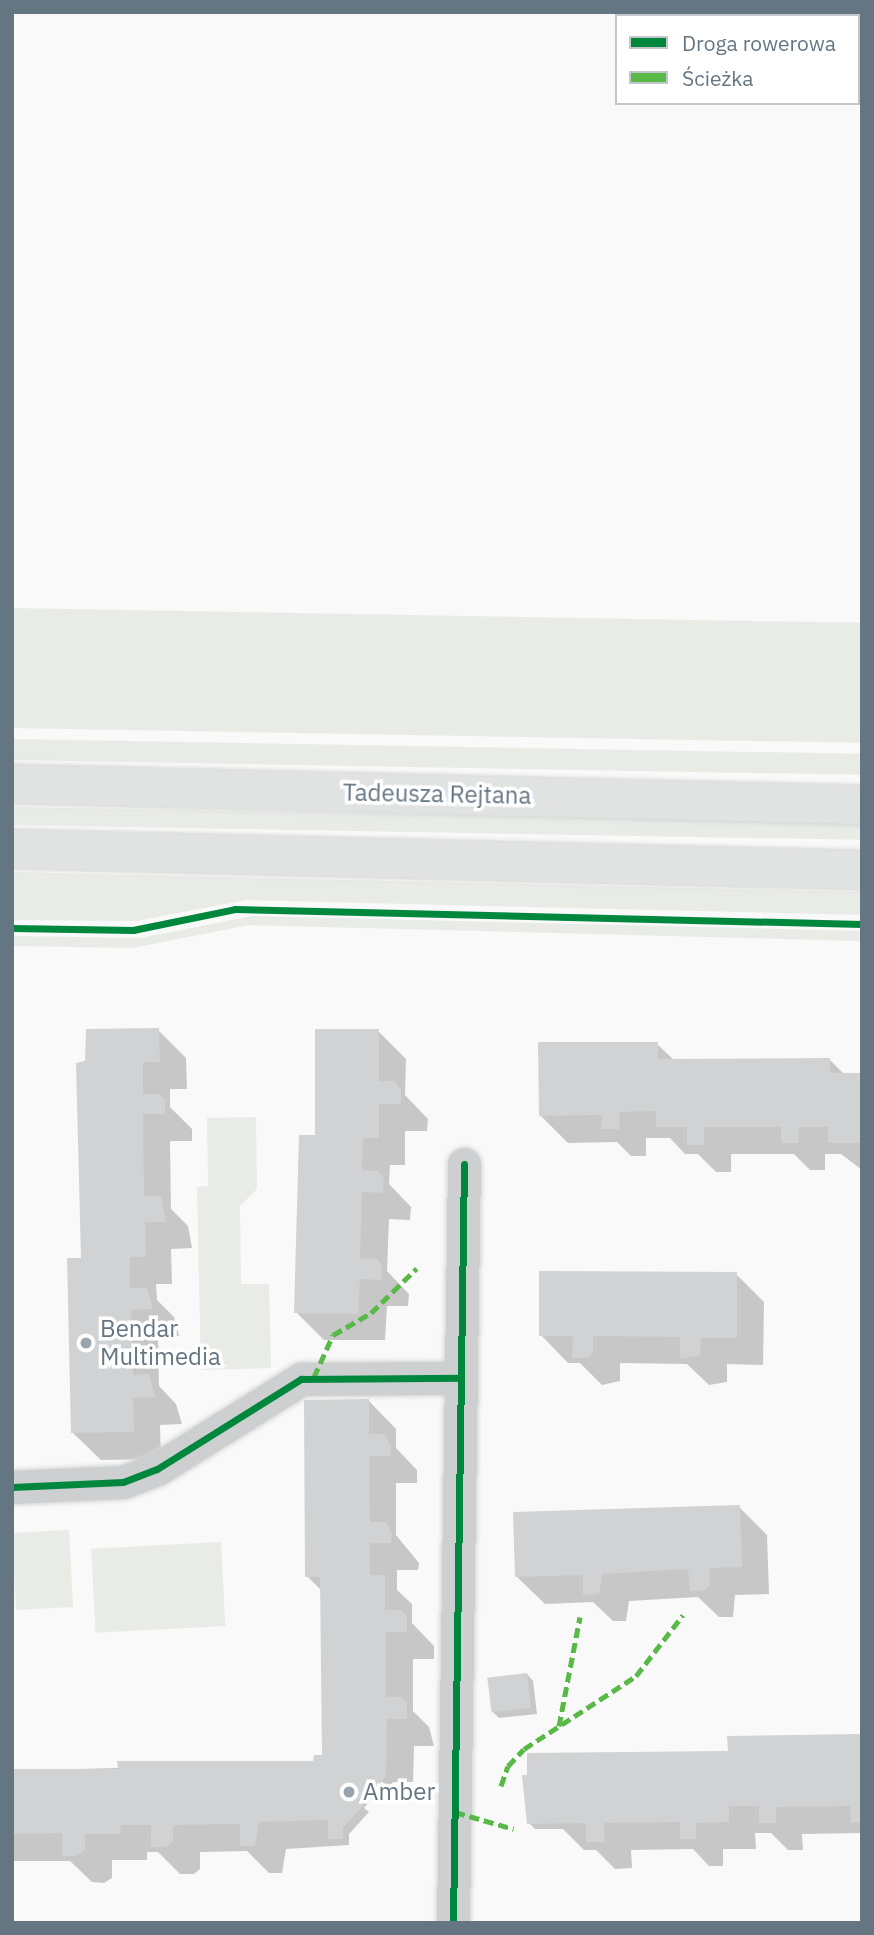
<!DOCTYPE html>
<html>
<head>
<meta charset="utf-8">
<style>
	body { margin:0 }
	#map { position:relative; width:874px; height:1935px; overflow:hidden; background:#f9f9f9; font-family:"IBM Plex Sans",sans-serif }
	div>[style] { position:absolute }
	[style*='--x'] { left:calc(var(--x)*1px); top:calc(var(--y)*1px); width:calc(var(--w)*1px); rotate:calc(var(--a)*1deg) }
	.green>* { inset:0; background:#e8ebe6; transform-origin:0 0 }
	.shadow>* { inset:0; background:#0003 }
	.building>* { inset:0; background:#d0d2d3; transform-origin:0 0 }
	.roads { filter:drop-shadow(0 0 2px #d5d6d7) drop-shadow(0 0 2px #d5d6d7) }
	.minor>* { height:33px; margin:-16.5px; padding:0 16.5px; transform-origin:16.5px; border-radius:16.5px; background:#cecfd0 }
	.primary>* { height:38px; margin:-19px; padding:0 19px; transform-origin:19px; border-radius:19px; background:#e1e2e2 }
	.quiet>* { height:5px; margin-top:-2.5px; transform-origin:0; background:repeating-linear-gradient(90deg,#58b947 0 10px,transparent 0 15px) }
	.cycleway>* { height:7px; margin:-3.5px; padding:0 3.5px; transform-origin:3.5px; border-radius:3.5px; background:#00873e }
	.dots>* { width:19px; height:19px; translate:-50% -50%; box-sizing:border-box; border:4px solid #fff; border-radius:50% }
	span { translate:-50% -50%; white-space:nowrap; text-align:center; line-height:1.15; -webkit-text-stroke:7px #fff; paint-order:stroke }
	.street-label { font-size:24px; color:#657683 }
	.poi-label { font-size:24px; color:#657683 }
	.left { translate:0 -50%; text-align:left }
	.frame { position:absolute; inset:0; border:14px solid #657683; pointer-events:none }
	.legend { position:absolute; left:615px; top:14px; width:245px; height:91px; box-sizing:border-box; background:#fff; border:2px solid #c1c8cd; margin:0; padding:9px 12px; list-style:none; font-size:21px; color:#657683 }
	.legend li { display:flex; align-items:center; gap:14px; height:35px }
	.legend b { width:35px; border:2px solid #c1c8cd }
</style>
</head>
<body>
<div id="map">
	<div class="green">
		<i style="left:12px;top:608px;width:850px;height:120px;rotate:1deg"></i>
		<i style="left:12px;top:739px;width:850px;height:21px;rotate:1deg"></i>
		<i style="left:12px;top:807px;width:850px;height:18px;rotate:1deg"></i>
		<i style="clip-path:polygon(12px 872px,862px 892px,862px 915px,246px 900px,136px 921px,12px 920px)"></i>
		<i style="clip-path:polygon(252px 916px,862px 931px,862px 941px,249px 925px,133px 948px,12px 946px,12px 936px,141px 938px)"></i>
		<i style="clip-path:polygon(256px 1117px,257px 1189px,240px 1206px,241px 1284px,269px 1284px,271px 1368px,201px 1370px,197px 1187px,208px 1186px,207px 1118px)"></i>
		<i style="left:69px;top:1530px;width:77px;height:57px;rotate:87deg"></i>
		<i style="left:221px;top:1542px;width:84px;height:130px;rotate:87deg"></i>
	</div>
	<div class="shadow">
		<i style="clip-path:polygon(158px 1030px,186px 1058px,187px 1089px,170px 1089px,170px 1107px,192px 1129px,192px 1141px,170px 1141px,171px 1209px,188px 1226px,192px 1248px,171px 1249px,172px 1284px,156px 1284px,157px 1300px,174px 1317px,179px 1336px,158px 1336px,159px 1386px,176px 1404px,182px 1424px,160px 1425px,161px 1459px,101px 1460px,73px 1433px,83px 1259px,77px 1064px)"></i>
		<i style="clip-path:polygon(378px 1031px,406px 1059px,405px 1095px,428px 1119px,427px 1131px,405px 1131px,405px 1165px,390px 1165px,389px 1184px,411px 1207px,410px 1220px,389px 1219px,387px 1271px,409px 1294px,408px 1306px,387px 1306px,385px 1340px,324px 1340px,296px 1312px,317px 1137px)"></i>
		<i style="clip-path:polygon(657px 1044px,674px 1060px,830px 1060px,845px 1075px,862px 1075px,862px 1170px,841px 1154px,825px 1154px,825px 1170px,810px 1170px,794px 1154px,731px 1154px,731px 1172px,716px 1172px,698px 1154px,685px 1154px,670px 1138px,646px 1138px,646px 1156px,631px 1156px,617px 1142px,568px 1143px,540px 1115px)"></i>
		<i style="clip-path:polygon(736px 1274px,764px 1302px,763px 1365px,727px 1364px,727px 1382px,709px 1385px,687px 1364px,620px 1363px,620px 1381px,602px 1385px,580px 1363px,568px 1363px,541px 1335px)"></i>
		<i style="clip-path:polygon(evenodd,369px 1401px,396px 1429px,396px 1448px,417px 1470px,417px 1483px,396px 1483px,396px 1535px,419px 1563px,418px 1570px,397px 1570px,397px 1590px,412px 1604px,412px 1623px,434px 1646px,434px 1659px,413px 1659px,413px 1711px,429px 1727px,434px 1746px,414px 1746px,413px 1782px,393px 1782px,379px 1800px,374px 1795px,364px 1808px,369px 1812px,349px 1834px,349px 1845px,286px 1849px,282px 1873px,269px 1873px,247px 1851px,200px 1852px,200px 1869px,194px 1874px,180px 1874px,158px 1852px,147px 1852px,147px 1860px,112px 1860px,112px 1878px,104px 1883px,92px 1882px,70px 1861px,12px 1861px,12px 1771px,313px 1762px,326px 1757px,322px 1591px,307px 1576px,369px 1401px,379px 1782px,384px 1782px,368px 1803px,365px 1800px,379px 1782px)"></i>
		<i style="clip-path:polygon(739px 1507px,767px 1535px,769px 1594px,735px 1595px,733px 1617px,719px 1617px,698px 1597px,629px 1601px,626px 1621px,613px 1621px,593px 1602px,545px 1604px,517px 1577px)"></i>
		<i style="clip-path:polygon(527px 1674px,533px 1681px,537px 1714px,499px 1718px,493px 1712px)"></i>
		<i style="clip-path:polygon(862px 1736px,862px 1833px,802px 1834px,803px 1850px,788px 1850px,771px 1833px,755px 1833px,756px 1849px,723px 1849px,723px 1866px,709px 1866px,693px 1849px,631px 1850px,632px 1868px,615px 1869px,596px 1850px,584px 1850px,563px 1829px,535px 1829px,529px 1823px,730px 1752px)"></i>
	</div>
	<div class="building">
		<i style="clip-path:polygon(159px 1028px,160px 1062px,143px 1062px,143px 1094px,159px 1094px,165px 1100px,165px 1114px,143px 1114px,144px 1196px,161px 1196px,166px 1222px,145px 1222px,146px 1257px,130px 1257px,130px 1288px,147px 1288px,153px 1309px,131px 1310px,133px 1375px,149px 1374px,155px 1397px,133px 1398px,134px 1432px,71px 1433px,67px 1258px,81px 1258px,76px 1063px,85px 1061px,86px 1029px)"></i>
		<i style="clip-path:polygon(315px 1029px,379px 1029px,379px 1081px,395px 1081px,401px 1090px,401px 1104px,379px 1104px,379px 1138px,363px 1138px,362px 1170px,378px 1171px,384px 1178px,383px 1193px,362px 1192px,360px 1258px,377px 1259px,382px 1265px,381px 1280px,360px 1279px,358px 1314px,294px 1313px,299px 1135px,315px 1135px)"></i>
		<i style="clip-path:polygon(538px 1042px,658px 1042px,658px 1059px,830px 1058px,830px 1073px,862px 1073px,862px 1143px,828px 1143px,828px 1127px,798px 1127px,799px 1143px,781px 1143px,781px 1127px,704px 1127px,704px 1145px,687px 1145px,687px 1127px,656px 1127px,656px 1111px,619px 1112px,620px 1129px,601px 1129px,602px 1115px,539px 1116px)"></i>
		<i style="clip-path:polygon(539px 1271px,737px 1272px,737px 1338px,701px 1338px,700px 1355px,680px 1359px,680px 1337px,593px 1336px,593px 1353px,588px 1358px,572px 1358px,573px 1336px,539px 1336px)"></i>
		<i style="clip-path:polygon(369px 1399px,369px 1434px,385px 1434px,391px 1447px,390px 1456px,369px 1456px,370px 1522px,386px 1522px,392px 1534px,391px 1543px,370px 1543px,370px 1575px,385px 1575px,385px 1610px,401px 1610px,407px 1616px,407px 1632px,386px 1632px,386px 1697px,401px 1697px,407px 1703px,407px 1719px,387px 1719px,386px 1776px,372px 1795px,367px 1790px,358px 1801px,364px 1805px,343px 1827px,343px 1839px,328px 1839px,328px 1820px,259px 1822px,255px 1846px,240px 1846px,240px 1824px,173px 1825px,173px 1841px,166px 1847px,151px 1847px,151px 1825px,120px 1825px,121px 1834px,85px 1834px,85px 1850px,76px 1856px,62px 1856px,62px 1833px,12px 1834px,12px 1769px,118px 1769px,117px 1761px,313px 1761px,314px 1755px,322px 1755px,320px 1577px,305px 1577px,304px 1400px)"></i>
		<i style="clip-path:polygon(740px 1505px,742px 1567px,709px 1568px,710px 1585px,705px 1590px,690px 1591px,688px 1569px,602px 1574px,599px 1594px,583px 1595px,583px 1575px,515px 1577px,513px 1512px)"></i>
		<i style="left:527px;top:1673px;width:35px;height:40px;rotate:83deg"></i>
		<i style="clip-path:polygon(862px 1734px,862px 1822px,851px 1823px,850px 1806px,776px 1807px,776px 1823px,759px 1823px,759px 1806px,729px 1806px,729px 1822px,696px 1823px,696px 1839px,680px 1839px,680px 1822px,604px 1823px,605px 1842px,586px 1842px,586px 1823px,527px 1824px,522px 1775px,527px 1775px,527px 1753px,728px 1751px,727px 1736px)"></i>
	</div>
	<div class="roads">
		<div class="minor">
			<i style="--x:12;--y:1487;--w:111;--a:-2.6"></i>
			<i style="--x:123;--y:1482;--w:36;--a:-21"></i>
			<i style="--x:157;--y:1469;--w:170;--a:-32"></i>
			<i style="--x:301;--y:1379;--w:160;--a:-0.4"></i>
			<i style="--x:453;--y:1923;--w:759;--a:-89.17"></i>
		</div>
		<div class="primary">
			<i style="--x:12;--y:784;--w:850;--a:1.42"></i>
			<i style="--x:12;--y:849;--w:850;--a:1.42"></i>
		</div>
	</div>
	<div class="quiet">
		<i style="--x:314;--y:1377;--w:46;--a:-65.7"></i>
		<i style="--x:333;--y:1335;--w:44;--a:-30.1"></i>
		<i style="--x:371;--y:1313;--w:64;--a:-44.4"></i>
		<i style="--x:559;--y:1726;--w:111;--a:-79.1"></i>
		<i style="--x:501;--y:1786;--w:21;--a:-71"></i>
		<i style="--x:508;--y:1766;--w:23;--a:-47"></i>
		<i style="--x:524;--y:1749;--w:134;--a:-33.1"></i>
		<i style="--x:636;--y:1676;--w:77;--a:-52.4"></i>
		<i style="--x:455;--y:1812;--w:61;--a:16.1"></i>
	</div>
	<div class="cycleway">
		<i style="--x:12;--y:928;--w:121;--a:0.9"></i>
		<i style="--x:133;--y:930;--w:104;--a:-11.6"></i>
		<i style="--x:235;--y:909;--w:627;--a:1.37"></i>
		<i style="--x:12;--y:1487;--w:111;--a:-2.6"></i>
		<i style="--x:123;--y:1482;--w:36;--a:-21"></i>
		<i style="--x:157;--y:1469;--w:170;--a:-32"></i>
		<i style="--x:301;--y:1379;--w:160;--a:-0.4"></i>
		<i style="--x:453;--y:1923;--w:759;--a:-89.17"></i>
	</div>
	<div class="dots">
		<i style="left:86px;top:1343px;background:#99a4ac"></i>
		<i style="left:349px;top:1792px;background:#99a4ac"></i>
	</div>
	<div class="street-label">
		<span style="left:437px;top:794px;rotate:1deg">Tadeusza Rejtana</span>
	</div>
	<div class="poi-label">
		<span class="left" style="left:100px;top:1343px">Bendar<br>Multimedia</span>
		<span class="left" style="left:363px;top:1792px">Amber</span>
	</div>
	<div class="frame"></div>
	<ul class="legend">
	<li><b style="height:9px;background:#00873e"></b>Droga rowerowa</li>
	<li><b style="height:9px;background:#58b947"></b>Ścieżka</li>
	</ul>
</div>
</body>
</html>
